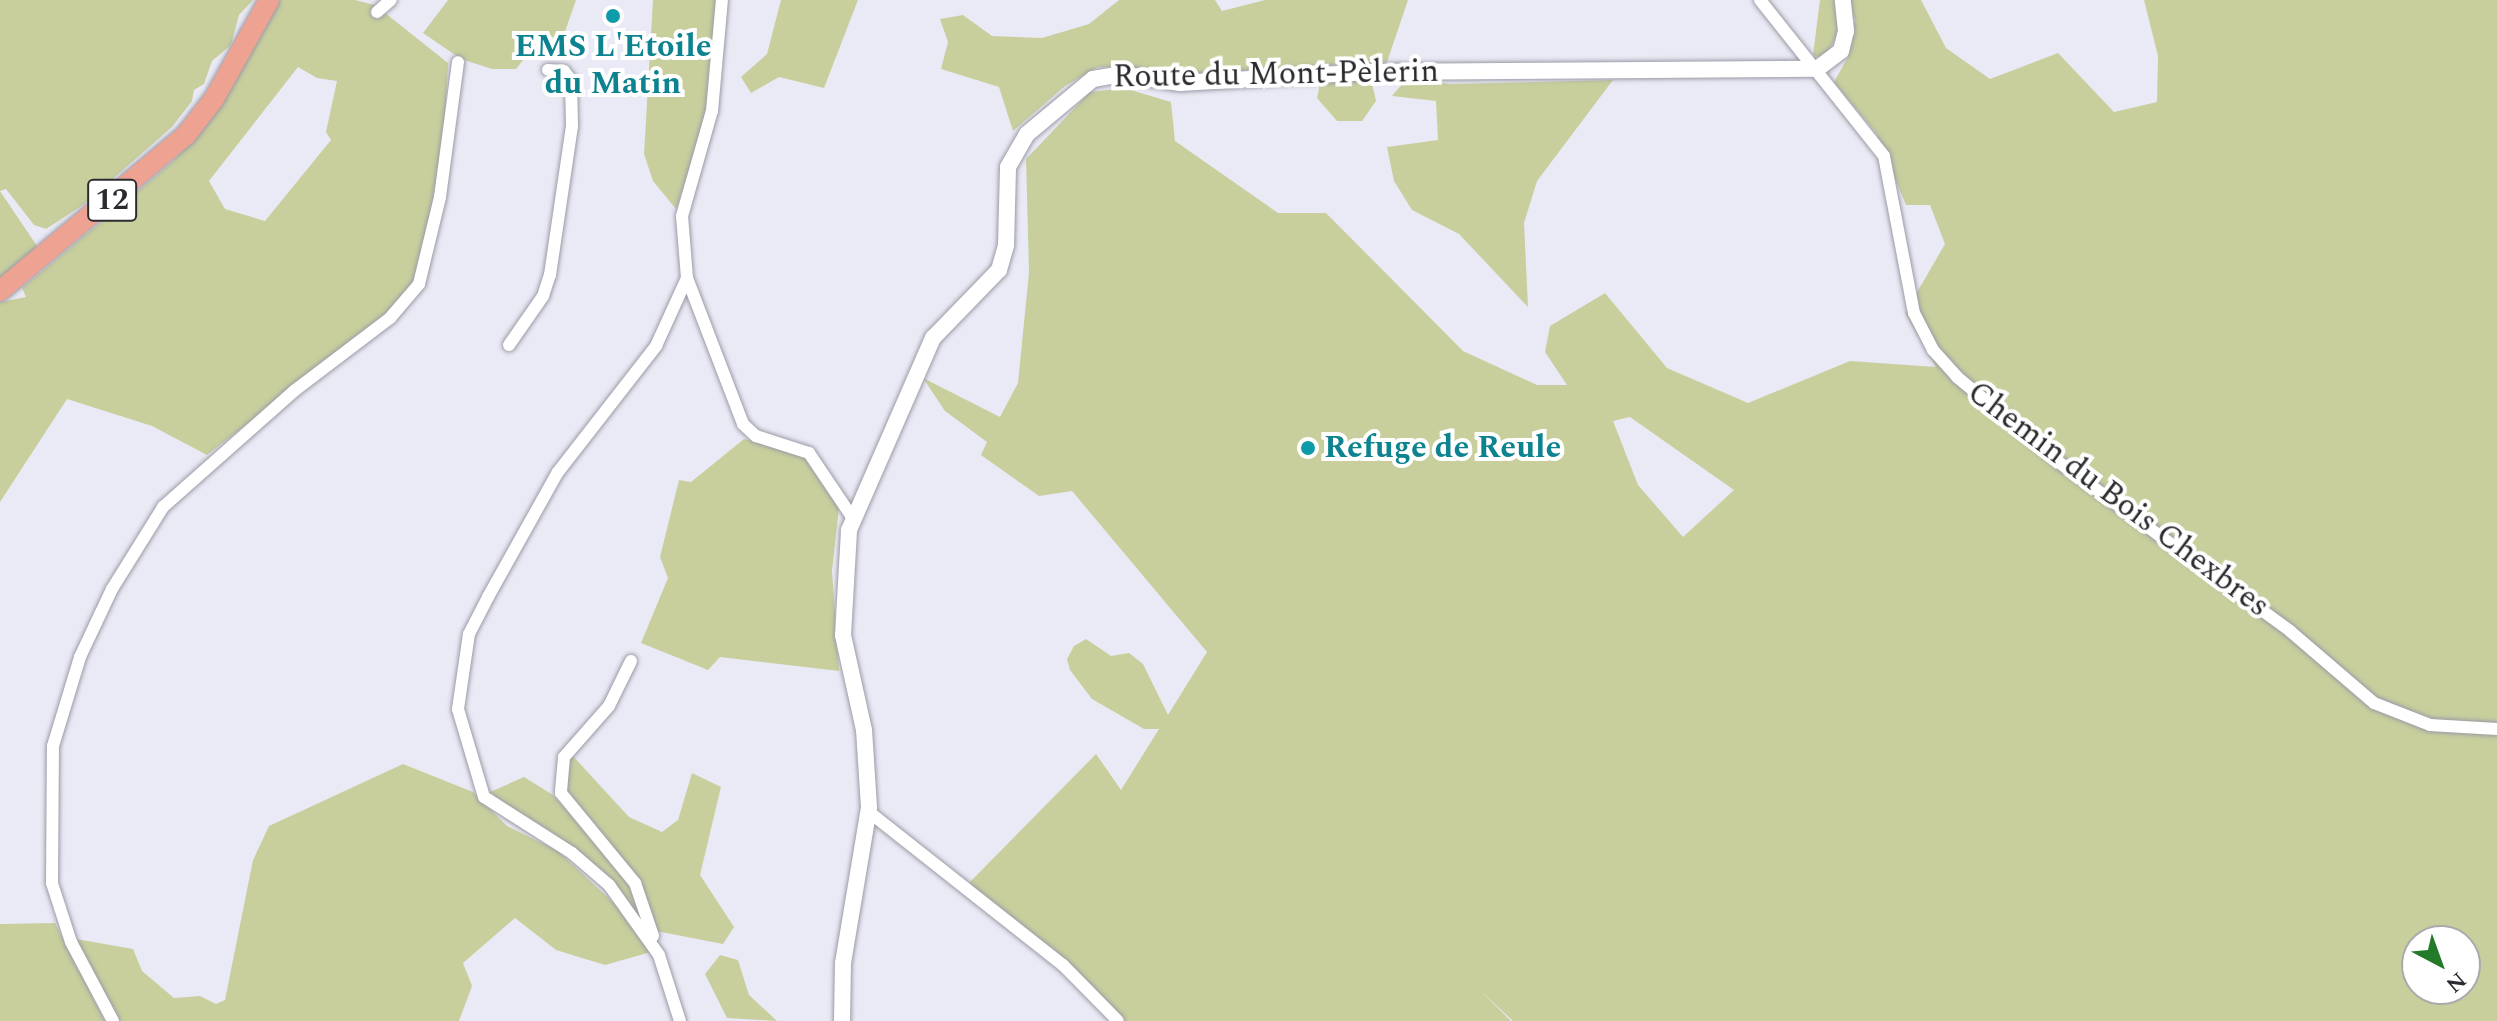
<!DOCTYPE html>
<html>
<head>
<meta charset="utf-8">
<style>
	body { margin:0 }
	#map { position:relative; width:2497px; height:1021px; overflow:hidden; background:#eaeaf6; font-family:Spectral,serif }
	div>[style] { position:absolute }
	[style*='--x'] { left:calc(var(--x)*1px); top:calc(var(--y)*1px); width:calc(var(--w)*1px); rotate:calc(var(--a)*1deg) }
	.green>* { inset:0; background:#c8cf9d }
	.roads { filter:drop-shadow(0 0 2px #9b9ba6) drop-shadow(0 0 2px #9b9ba6) }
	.minor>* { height:12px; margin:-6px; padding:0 6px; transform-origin:6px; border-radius:6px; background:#fff }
	.tertiary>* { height:16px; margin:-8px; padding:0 8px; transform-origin:8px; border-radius:8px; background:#fff }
	.primary>* { height:20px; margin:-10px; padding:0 10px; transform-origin:10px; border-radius:10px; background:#eea291 }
	.dots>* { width:22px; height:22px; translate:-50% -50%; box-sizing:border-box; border:4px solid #fff; border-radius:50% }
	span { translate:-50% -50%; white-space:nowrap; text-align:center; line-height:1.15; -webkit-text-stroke:8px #fff; paint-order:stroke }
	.shield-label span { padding:2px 6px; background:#fff; border:2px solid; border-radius:6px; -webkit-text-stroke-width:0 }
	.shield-label { font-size:30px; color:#2b2b2f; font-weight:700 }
	.culture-label { font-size:32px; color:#0d838f; font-weight:700 }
	.left { translate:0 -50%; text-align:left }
	.street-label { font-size:32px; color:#2b2b2f }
	.north { position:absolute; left:2401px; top:925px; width:80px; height:80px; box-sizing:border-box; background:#fff; border:2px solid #aaaaac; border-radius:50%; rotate:139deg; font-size:22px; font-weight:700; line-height:32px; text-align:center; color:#2b2b2f }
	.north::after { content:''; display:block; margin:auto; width:28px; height:36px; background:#237a28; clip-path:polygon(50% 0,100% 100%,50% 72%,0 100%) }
</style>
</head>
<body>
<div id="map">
	<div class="green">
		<i style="clip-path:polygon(0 0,253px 0,239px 15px,231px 45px,212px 61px,204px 84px,194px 90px,192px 101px,172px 127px,83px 205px,46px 229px,34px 225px,6px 189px,0 191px)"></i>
		<i style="clip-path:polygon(evenodd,280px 0,355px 0,375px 5px,448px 63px,444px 137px,420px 273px,395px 309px,207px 455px,152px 426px,67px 399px,0 502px,0 302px,26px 297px,22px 288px,171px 163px,203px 130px,280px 0,298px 67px,317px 78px,337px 81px,326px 132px,331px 140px,265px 221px,225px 209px,209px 181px,298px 67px)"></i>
		<i style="clip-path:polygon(448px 0,576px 0,561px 43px,545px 32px,516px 69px,492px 69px,461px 59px,423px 33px)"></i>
		<i style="clip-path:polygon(653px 0,717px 0,705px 124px,676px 209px,653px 181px,644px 154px)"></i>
		<i style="clip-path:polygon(781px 0,858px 0,824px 88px,779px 77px,751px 93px,741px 77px,767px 54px)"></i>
		<i style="clip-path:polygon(1119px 0,1215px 0,1222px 11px,1265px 0,1408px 0,1387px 62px,1151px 76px,1126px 67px,1098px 67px,1065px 86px,1013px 131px,999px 87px,941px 69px,948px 42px,940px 19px,963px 15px,992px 36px,1042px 38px,1089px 24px)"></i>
		<i style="clip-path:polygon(evenodd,1820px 0,1921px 0,1946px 48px,1990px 79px,2058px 53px,2114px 112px,2157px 102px,2158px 56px,2144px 0,2497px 0,2497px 1021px,1513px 1021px,1480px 990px,1511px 1021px,1123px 1021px,969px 883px,1096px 754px,1121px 790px,1159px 729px,1144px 729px,1092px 699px,1070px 670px,1067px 659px,1074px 646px,1086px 639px,1111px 656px,1129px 653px,1143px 664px,1168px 715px,1207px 652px,1072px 491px,1039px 496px,981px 455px,987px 442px,945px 411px,923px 378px,1000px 417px,1018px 383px,1029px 272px,1026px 159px,1090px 92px,1124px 88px,1171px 102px,1175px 141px,1278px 213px,1326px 213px,1463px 351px,1537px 385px,1567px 385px,1545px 352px,1550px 326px,1605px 293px,1667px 368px,1748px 403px,1850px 361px,1936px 367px,1905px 313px,1945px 244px,1930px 205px,1906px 205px,1876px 133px,1834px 82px,1848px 57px,1855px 18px,1845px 22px,1824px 59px,1813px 55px,1820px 0,1630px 417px,1734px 490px,1683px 537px,1638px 485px,1613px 421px,1630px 417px,1820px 0,2417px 941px,2465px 941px,2465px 989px,2417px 989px,2417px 941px)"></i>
		<i style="clip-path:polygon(1407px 78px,1450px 84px,1613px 80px,1537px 181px,1524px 223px,1528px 307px,1459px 234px,1412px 210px,1394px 181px,1387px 147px,1438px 140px,1436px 101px,1392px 96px)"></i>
		<i style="clip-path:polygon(1371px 79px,1376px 101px,1362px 121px,1337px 121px,1317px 98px,1320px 83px)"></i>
		<i style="clip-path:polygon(0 191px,39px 249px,0 282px)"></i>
		<i style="clip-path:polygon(744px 439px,798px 450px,819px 469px,839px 507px,832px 571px,839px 671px,720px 657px,708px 670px,641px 643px,668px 578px,660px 557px,679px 480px,691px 482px)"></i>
		<i style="clip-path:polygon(572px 755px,629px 817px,662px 832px,678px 820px,692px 773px,721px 787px,700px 875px,734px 927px,723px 944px,656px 931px,640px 883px,565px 792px,566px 760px)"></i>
		<i style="clip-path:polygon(403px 764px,473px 792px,507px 826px,558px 851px,632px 920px,651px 952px,605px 965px,556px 950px,515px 918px,463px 963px,472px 986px,459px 1021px,118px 1021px,76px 939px,133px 949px,142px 971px,174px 998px,200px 996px,216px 1004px,225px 1000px,253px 860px,269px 826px)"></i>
		<i style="clip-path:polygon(524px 777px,553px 795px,633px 885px,645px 927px,612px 885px,490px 792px)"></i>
		<i style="clip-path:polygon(55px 923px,105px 1021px,0 1021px,0 924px)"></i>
		<i style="clip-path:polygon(720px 955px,738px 960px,749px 995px,777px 1021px,727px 1018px,705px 974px)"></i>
	</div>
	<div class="roads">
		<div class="minor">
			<i style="--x:1760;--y:0;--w:199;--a:51.5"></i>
			<i style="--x:1884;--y:156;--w:160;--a:79.2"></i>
			<i style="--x:1914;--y:313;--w:42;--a:62.8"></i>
			<i style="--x:1933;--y:350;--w:36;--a:48"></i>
			<i style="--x:1957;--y:377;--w:139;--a:39.8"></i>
			<i style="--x:2064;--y:466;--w:280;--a:36.1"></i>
			<i style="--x:2290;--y:631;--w:111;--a:40.6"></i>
			<i style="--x:2374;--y:703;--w:60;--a:21.4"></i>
			<i style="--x:2430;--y:725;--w:67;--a:3.4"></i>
			<i style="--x:377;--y:12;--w:18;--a:-41"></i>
			<i style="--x:687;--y:278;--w:156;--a:69"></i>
			<i style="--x:743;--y:424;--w:18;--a:43"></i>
			<i style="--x:756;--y:436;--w:56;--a:17.8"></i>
			<i style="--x:809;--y:453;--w:77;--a:56.1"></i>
			<i style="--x:509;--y:345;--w:60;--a:-55.2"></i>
			<i style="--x:543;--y:296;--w:22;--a:-72"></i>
			<i style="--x:550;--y:275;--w:151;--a:-81.6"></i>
			<i style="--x:572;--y:126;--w:46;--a:-91.2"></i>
			<i style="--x:571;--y:80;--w:11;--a:-128"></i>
			<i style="--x:564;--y:71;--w:16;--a:-176"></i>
			<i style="--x:631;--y:661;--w:50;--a:116.1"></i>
			<i style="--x:609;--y:706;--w:68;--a:131.4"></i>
			<i style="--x:564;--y:757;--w:36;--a:95"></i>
			<i style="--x:561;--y:793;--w:117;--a:50.6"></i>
			<i style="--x:635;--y:883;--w:56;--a:71.2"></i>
			<i style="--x:869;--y:812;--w:247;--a:38.3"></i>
			<i style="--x:1063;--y:965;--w:78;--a:45.5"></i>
			<i style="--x:113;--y:1021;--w:89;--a:-118"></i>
			<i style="--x:71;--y:942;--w:62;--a:-107.9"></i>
			<i style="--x:52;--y:883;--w:137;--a:-89.6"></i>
			<i style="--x:53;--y:746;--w:93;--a:-73.1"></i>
			<i style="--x:80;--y:657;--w:75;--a:-64.8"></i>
			<i style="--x:112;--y:589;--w:97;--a:-58.1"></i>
			<i style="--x:163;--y:507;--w:175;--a:-41.5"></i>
			<i style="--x:294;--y:391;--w:121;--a:-37.2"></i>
			<i style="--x:390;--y:318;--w:45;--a:-49.5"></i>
			<i style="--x:419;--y:284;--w:89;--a:-76.4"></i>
			<i style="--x:440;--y:197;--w:136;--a:-82.4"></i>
			<i style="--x:680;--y:1021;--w:69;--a:-107.7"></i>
			<i style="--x:659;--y:955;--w:86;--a:-125.5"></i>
			<i style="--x:609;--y:885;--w:49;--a:-139.1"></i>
			<i style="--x:572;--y:853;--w:104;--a:-147.5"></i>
			<i style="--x:484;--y:797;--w:92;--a:-106.5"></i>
			<i style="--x:458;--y:709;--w:76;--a:-81.7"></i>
			<i style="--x:469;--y:634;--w:42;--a:-62.8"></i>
			<i style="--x:488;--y:597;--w:143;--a:-60.8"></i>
			<i style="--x:558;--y:472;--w:160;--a:-52.1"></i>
			<i style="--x:656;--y:346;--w:75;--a:-65.5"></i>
			<i style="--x:687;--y:278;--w:62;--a:-94.6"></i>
			<i style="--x:682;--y:216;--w:109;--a:-74.1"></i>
			<i style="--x:712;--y:111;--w:111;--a:-84.9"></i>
		</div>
		<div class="tertiary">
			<i style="--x:842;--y:1021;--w:58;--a:-89"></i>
			<i style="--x:843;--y:963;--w:158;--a:-80.5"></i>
			<i style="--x:869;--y:807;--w:77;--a:-93.7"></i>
			<i style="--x:864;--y:730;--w:97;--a:-102.5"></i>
			<i style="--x:843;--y:635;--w:105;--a:-86.7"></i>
			<i style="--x:849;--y:530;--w:210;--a:-66.4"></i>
			<i style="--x:933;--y:338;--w:95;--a:-45.9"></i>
			<i style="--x:999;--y:270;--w:26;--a:-74"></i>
			<i style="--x:1006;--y:245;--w:78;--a:-88.5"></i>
			<i style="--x:1008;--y:167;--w:38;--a:-60"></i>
			<i style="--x:1027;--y:134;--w:86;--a:-39.8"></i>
			<i style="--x:1093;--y:79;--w:27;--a:-10"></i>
			<i style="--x:1120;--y:74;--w:61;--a:8.5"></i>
			<i style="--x:1180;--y:83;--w:189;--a:-3.3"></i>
			<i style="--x:1369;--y:72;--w:448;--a:-0.4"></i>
			<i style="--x:1817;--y:69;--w:30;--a:-37"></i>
			<i style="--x:1841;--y:51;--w:21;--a:-76"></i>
			<i style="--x:1846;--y:31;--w:31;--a:-96"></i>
		</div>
		<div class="primary">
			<i style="--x:0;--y:291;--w:243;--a:-40"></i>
			<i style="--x:186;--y:135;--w:46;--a:-52.1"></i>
			<i style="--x:214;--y:99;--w:113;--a:-60.9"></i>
		</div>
	</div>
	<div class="dots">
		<i style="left:613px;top:16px;background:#0f9aa8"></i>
		<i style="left:1308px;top:448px;background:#0f9aa8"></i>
	</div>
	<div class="shield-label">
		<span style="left:112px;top:200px">12</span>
	</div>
	<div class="culture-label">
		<span style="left:613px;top:66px">EMS L'Etoile<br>du Matin</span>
		<span class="left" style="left:1324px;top:448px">Refuge de Reule</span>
	</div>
	<div class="street-label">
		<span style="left:1276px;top:75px;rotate:-1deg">Route du Mont-Pèlerin</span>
		<span style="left:2118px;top:500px;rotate:37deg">Chemin du Bois Chexbres</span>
	</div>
	<div class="north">N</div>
</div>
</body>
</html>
